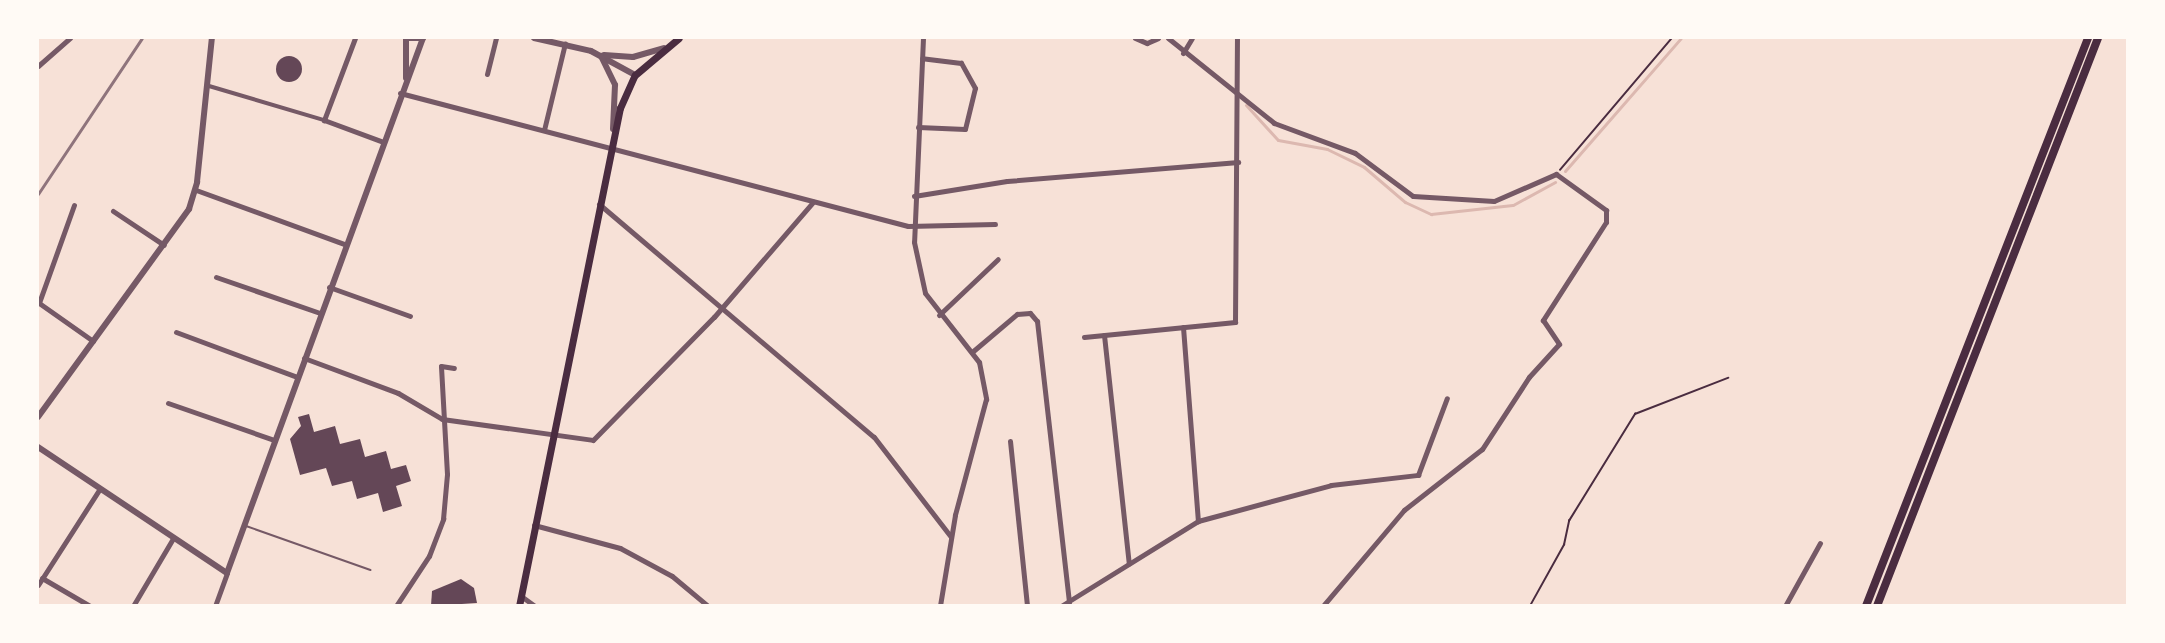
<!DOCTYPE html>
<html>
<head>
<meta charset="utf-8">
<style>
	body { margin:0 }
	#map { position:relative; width:2165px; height:643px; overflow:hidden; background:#f7e1d7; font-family:"Playfair Display",serif }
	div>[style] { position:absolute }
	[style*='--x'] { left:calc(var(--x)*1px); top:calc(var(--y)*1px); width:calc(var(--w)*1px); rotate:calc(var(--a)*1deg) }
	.stream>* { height:3px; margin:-1.5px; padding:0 1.5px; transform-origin:1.5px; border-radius:1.5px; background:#dcb8b0 }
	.building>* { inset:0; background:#644757 }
	.round { border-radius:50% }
	.path>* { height:1.5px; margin:-0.75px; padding:0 0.75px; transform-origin:0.75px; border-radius:0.75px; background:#4a2c40 }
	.service>* { height:2px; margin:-1px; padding:0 1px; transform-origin:1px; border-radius:1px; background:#755966 }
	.pedestrian>* { height:4px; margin:-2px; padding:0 2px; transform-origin:2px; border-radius:2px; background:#755966 }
	.minor>* { height:5px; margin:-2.5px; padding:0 2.5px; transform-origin:2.5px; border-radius:2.5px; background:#755966 }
	.tertiary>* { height:6px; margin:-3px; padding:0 3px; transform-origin:3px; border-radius:3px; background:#755966 }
	.secondary>* { height:7px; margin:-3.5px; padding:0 3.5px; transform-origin:3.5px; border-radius:3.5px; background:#4a2c40 }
	.trunk>* { height:8px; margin:-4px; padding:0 4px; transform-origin:4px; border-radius:4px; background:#4a2c40 }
	.rail>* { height:3px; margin:-1.5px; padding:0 1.5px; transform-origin:1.5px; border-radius:1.5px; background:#8f747c }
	span { translate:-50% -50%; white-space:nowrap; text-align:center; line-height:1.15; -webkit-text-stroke:4.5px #fffaf5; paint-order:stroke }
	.frame { position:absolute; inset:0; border:39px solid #fffaf5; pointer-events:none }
</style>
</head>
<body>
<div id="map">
	<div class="stream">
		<i style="--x:1246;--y:105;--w:47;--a:47.6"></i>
		<i style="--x:1278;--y:140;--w:50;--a:10.4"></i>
		<i style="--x:1327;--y:149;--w:41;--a:25.9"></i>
		<i style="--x:1364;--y:167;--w:54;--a:40.5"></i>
		<i style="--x:1405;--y:202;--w:29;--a:25"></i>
		<i style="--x:1431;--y:214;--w:82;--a:-6.3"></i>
		<i style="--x:1513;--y:205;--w:48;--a:-28.7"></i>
		<i style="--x:1565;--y:171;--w:176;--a:-48.9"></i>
	</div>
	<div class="building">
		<i class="round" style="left:276px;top:56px;width:26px;height:26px"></i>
		<i style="clip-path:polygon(309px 414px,314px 432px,335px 426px,340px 444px,360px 439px,365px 457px,386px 451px,391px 469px,406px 465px,411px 481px,396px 486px,402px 506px,383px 512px,378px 493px,357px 499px,352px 481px,332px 486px,326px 468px,300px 475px,290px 439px,301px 426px,298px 417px)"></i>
		<i style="clip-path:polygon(461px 579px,474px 588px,477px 603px,431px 606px,432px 591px)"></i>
	</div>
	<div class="path">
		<i style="--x:1560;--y:170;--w:173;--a:-49.7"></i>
		<i style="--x:1530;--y:606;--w:70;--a:-60.9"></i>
		<i style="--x:1564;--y:545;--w:25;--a:-78"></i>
		<i style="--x:1569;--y:521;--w:126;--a:-58.3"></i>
		<i style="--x:1635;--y:414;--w:100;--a:-21.2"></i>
	</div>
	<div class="service">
		<i style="--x:246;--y:526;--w:132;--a:19.5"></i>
	</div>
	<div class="pedestrian">
		<i style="--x:209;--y:86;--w:120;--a:16.5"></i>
	</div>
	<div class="minor">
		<i style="--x:355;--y:38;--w:88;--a:110.7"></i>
		<i style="--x:324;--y:120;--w:63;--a:20.4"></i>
		<i style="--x:923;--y:38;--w:204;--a:92.5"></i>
		<i style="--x:914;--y:242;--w:52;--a:77.8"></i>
		<i style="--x:925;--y:293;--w:88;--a:52"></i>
		<i style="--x:979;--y:362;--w:38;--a:79"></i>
		<i style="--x:986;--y:399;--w:120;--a:105"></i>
		<i style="--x:955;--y:515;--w:92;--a:99.4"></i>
		<i style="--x:1135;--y:38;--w:13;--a:23"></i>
		<i style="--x:1147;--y:43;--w:12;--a:-24"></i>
		<i style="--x:1168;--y:38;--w:136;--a:38.7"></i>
		<i style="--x:1274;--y:123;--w:86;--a:20.3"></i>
		<i style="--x:1355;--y:153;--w:72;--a:36.6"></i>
		<i style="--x:1413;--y:196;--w:81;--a:3.5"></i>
		<i style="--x:1494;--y:201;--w:68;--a:-23.5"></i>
		<i style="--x:1556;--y:174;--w:62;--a:35.8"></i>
		<i style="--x:1606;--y:210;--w:12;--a:90"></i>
		<i style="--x:1606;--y:222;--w:117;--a:122.7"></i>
		<i style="--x:1543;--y:320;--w:29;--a:56"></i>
		<i style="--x:1559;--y:344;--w:45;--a:132.3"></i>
		<i style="--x:1529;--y:377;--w:86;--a:123.1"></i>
		<i style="--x:1482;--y:449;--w:99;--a:142"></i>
		<i style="--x:1404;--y:510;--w:126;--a:130.2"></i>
		<i style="--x:1183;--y:53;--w:17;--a:-59"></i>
		<i style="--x:38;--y:66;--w:43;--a:-41.2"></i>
		<i style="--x:487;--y:74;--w:37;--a:-76"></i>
		<i style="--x:400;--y:93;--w:525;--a:14.67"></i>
		<i style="--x:908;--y:226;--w:87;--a:-1.3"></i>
		<i style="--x:918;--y:127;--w:47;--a:2.4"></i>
		<i style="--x:965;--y:129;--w:42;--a:-76.3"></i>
		<i style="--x:975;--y:88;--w:29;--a:-119"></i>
		<i style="--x:961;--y:63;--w:39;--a:-173"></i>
		<i style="--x:544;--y:130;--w:89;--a:-76.4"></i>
		<i style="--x:196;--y:190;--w:158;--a:20"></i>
		<i style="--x:914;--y:196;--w:94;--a:-9.2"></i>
		<i style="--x:1007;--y:181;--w:232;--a:-4.7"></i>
		<i style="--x:599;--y:204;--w:360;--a:40.3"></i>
		<i style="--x:874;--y:437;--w:126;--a:52.4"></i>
		<i style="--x:74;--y:205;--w:104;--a:109.7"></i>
		<i style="--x:39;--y:303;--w:66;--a:35.1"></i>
		<i style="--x:113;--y:211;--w:61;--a:33.7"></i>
		<i style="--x:216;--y:277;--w:110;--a:19.1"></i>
		<i style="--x:329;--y:287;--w:86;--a:19.7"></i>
		<i style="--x:939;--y:315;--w:81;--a:-43.5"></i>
		<i style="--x:1183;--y:327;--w:195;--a:85.6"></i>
		<i style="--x:176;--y:332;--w:129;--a:20.4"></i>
		<i style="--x:1104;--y:335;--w:230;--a:83.8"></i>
		<i style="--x:1084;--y:337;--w:152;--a:-5.7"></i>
		<i style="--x:1235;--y:322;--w:284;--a:-89.6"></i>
		<i style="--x:972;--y:352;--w:59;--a:-40.2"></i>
		<i style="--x:1017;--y:314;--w:13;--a:-4"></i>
		<i style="--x:1030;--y:313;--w:11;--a:49"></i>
		<i style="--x:1037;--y:321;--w:283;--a:83.5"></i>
		<i style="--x:304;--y:358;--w:100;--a:20.4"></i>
		<i style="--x:398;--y:393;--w:51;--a:30.6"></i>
		<i style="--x:442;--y:419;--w:152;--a:7.9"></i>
		<i style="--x:593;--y:440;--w:173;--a:-45.5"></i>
		<i style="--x:714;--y:317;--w:152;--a:-49.3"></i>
		<i style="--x:168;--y:403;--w:112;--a:19.2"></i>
		<i style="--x:1010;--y:441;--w:166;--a:84.1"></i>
		<i style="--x:534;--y:525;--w:89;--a:15"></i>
		<i style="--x:620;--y:548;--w:59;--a:28.3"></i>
		<i style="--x:672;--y:576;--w:47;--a:39.8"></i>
		<i style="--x:42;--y:578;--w:56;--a:30.3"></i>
		<i style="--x:38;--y:585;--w:113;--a:-57.3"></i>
		<i style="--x:521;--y:596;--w:17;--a:36"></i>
		<i style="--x:133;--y:606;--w:77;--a:-59.4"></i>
		<i style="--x:215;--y:606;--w:35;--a:-70"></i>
		<i style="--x:396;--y:606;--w:60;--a:-56.6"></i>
		<i style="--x:429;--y:556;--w:40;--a:-69"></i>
		<i style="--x:443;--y:519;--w:45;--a:-84.9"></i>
		<i style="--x:447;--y:474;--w:108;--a:-93.2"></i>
		<i style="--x:441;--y:366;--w:13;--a:9"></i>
		<i style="--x:1061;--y:606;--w:161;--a:-31.8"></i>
		<i style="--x:1198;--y:521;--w:138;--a:-15.1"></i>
		<i style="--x:1331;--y:485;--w:88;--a:-6.6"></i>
		<i style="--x:1418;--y:475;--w:82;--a:-69.4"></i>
		<i style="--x:1785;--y:606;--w:72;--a:-60.9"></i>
	</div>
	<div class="tertiary">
		<i style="--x:406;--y:38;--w:17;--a:0"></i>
		<i style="--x:534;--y:38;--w:58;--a:12.8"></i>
		<i style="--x:591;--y:51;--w:50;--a:28.6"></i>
		<i style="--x:604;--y:55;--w:29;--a:4"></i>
		<i style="--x:633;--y:57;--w:32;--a:-16"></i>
		<i style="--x:601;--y:56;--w:32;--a:64"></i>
		<i style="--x:615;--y:85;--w:44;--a:92.6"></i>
		<i style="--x:406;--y:78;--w:40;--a:-90"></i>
		<i style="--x:38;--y:417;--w:257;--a:-54"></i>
		<i style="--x:189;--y:209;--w:28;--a:-73"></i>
		<i style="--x:197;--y:182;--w:145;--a:-84.1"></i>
		<i style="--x:38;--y:447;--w:227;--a:33.7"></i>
		<i style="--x:227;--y:573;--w:570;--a:-69.88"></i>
	</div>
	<div class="secondary">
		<i style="--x:519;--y:606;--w:508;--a:-78.54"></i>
		<i style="--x:620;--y:108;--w:36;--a:-66"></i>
		<i style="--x:635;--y:75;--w:57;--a:-40.1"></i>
	</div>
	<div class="trunk">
		<i style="--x:1866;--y:606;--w:610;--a:-68.65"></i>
		<i style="--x:1877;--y:606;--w:609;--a:-68.74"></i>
	</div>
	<div class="rail">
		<i style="--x:38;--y:194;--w:187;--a:-56.3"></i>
	</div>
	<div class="frame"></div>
</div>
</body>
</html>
